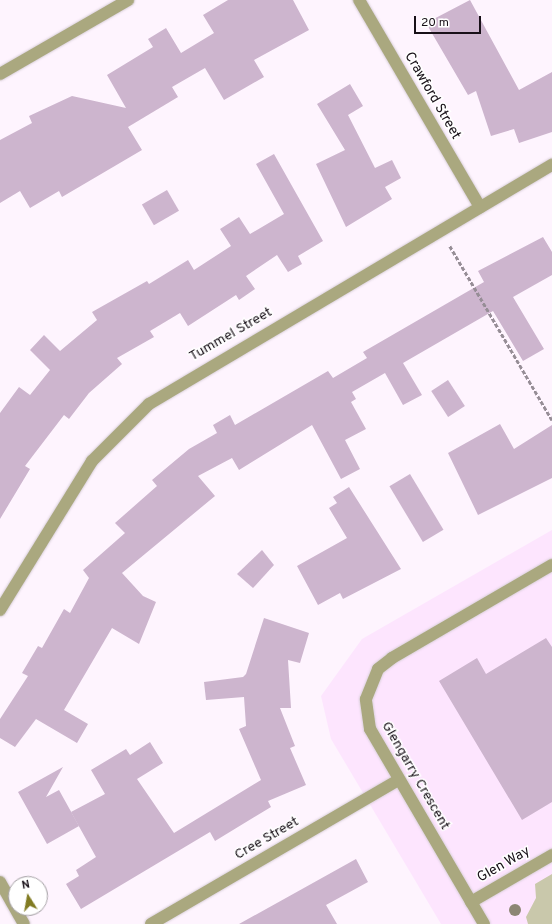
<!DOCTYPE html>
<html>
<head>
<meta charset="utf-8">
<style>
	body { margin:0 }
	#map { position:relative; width:552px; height:924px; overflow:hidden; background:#fef4fe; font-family:Overpass,sans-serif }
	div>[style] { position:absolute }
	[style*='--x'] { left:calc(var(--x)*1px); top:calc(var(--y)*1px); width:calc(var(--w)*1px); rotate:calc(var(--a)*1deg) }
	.built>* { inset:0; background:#fde5fe }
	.green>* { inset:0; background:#c9c8ab }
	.building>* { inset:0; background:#cdb5ce; transform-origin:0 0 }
	.path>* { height:2.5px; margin-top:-1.25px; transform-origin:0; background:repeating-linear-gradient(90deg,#968d96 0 4px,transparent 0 6px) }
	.roads { filter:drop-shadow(0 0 1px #d9d0d9) drop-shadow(0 0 1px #d9d0d9) }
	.minor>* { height:12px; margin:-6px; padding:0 6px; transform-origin:6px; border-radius:6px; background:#aaa87f }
	.trees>* { width:12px; height:12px; margin:-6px; border-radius:50%; background:#8c8674 }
	span { translate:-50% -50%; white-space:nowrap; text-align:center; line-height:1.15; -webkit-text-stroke:3px #fff; paint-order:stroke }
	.street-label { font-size:14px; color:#181018 }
	.north { position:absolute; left:8px; top:876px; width:40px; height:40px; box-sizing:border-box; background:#fff; border:1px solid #a39fa3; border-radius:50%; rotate:349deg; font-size:11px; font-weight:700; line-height:16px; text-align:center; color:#181018 }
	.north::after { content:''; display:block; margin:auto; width:14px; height:18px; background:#817b22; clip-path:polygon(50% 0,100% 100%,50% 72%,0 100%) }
	.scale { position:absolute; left:414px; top:16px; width:67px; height:18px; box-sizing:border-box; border:2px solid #181018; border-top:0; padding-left:5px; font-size:12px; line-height:14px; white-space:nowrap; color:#181018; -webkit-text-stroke:3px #fff; paint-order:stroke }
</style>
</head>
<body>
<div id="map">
	<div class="built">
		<i style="clip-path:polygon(552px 530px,552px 924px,441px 924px,331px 739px,321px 696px,362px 639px)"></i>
	</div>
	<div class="green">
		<i style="clip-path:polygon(552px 874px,552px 924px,528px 924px,526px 917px,536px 898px,535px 884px)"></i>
	</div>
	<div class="building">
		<i style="clip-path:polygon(228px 0,293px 0,309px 30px,254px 60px,264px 77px,224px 100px,205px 68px,172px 87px,178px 97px,128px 127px,142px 150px,62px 197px,59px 191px,30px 208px,20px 191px,0 203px,0 140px,32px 123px,29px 116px,72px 96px,126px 108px,107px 75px,153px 47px,148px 39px,166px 28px,181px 53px,214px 33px,203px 15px)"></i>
		<i style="clip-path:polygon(470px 0,519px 90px,552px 72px,552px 132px,519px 143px,514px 129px,491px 136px,476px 91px,468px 95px,426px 23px)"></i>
		<i style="clip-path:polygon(350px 84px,363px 106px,348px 115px,375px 168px,392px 160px,401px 178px,385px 187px,392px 199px,346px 227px,316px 164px,345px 150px,317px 104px)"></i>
		<i style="clip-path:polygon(274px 154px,323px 241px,298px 256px,302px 264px,288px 272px,277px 255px,246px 276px,255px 289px,239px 300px,236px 295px,188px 326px,180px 313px,150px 331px,154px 337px,117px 358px,122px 364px,89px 393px,69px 419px,64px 415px,25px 466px,30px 469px,0 519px,0 413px,19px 387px,30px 395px,50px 370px,30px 350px,44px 335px,60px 351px,97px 320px,92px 312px,147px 281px,149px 284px,188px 260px,194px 270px,231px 246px,220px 229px,239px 217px,250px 234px,284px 214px,256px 164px)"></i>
		<i style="left:167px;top:190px;width:24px;height:29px;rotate:60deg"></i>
		<i style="clip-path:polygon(543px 237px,552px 252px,552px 275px,513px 297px,544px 349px,523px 361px,493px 311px,403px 363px,422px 395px,403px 405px,385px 373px,352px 392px,356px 399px,351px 402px,366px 429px,345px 440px,360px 469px,341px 479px,312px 425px,239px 470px,232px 458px,198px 476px,215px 496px,122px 573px,143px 596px,156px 602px,139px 644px,112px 628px,64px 710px,88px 724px,77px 743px,36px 719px,15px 747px,0 738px,0 719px,28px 676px,22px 673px,38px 646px,42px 648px,64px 609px,70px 613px,89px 578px,83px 570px,125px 533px,115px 523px,157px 486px,152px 480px,189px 449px,217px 433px,213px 425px,230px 415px,235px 425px,328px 371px,333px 378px,367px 358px,363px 352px,484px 282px,478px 271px)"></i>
		<i style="left:448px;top:380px;width:31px;height:20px;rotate:57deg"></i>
		<i style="clip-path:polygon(500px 424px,514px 449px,552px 425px,552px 478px,478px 515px,448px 453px)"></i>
		<i style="left:410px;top:474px;width:65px;height:24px;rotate:59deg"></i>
		<i style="clip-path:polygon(349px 487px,401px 569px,343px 599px,340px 593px,318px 605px,297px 566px,347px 538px,329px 508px,337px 503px,333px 497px)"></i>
		<i style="clip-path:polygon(262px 550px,274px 565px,253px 588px,237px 574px)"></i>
		<i style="clip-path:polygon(264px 618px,309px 633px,300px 663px,288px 660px,291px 708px,280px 708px,295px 746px,290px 748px,306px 785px,268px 801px,271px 807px,215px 841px,210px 832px,81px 909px,66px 884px,79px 876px,76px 870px,96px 857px,71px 812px,105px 794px,91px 770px,126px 749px,130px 755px,150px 742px,163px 763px,137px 779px,174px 833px,261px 780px,239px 729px,246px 726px,244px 697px,206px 700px,204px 682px,243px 677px,246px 674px)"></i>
		<i style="clip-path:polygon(546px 638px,552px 647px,552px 802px,522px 820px,439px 681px,477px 658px,486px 674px)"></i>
		<i style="clip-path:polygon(63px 767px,46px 797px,59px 790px,79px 826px,47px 844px,18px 792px)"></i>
		<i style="clip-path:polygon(356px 859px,368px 882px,326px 905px,337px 924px,239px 924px)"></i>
	</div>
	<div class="path">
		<i style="--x:450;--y:246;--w:202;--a:59.6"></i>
	</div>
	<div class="roads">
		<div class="minor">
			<i style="--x:359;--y:0;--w:240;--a:59.7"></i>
			<i style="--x:0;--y:74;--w:148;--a:-30"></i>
			<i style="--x:0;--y:610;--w:175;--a:-58.3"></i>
			<i style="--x:92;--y:461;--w:81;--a:-45"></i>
			<i style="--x:149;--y:404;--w:469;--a:-30.7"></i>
			<i style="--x:0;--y:882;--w:48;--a:60.3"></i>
			<i style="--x:471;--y:902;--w:94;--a:-30.1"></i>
			<i style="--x:151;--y:924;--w:286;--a:-30.2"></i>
			<i style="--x:484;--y:924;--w:226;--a:-120.3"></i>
			<i style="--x:370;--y:729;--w:30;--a:-98"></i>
			<i style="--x:366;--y:699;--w:32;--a:-68"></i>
			<i style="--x:378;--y:669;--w:18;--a:-38"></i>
			<i style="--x:392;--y:658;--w:185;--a:-30.2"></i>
		</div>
	</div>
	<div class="trees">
		<i style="left:515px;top:910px"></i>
	</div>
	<div class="street-label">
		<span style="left:432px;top:96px;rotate:60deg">Crawford Street</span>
		<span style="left:231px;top:335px;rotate:-30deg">Tummel Street</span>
		<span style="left:415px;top:776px;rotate:60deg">Glengarry Crescent</span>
		<span style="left:267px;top:839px;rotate:-30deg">Cree Street</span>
		<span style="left:504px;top:865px;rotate:-30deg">Glen Way</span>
	</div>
	<div class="north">N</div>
	<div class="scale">20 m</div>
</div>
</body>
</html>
